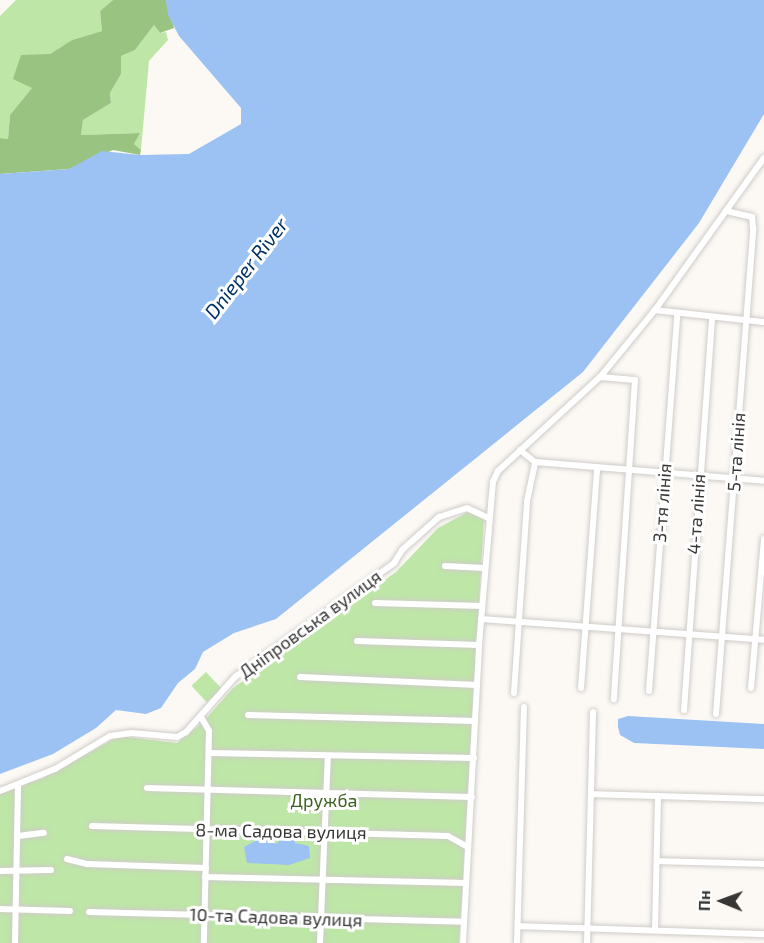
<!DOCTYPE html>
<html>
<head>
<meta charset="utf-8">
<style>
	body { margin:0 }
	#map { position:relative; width:764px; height:943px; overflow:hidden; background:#fcf9f5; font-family:"Exo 2",sans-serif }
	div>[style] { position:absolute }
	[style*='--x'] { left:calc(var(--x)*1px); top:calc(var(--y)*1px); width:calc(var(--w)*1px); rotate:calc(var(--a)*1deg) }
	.green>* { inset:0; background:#bee6a7; transform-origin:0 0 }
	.forest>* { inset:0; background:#99c380 }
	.water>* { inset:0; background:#9cc2f3 }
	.roads { filter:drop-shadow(0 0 2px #cfccc8) drop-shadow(0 0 2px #cfccc8) }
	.minor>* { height:6px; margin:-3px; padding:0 3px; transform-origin:3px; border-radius:3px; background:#fff }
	span { translate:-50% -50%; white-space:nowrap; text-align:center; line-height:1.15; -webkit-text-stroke:6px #fff; paint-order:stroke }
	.street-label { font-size:18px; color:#373635 }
	.park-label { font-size:18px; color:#3b611e }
	.water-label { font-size:20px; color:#003065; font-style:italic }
	.north { position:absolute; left:692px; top:871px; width:60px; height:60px; -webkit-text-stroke:4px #fff; paint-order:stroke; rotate:271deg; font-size:16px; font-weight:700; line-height:24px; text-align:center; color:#373635 }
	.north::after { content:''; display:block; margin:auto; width:21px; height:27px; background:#373635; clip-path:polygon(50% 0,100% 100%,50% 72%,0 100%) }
</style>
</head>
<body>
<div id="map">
	<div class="green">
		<i style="clip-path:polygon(16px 0,113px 0,100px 11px,102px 31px,72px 40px,50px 54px,33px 87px,10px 115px,8px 139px,0 138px,0 16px)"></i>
		<i style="clip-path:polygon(154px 25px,160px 33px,166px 32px,168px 40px,149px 61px,141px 150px,134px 144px,139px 133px,81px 135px,83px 120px,111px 103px,110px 93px,121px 74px,121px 56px,135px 50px)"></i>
		<i style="clip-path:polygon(468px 512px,484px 518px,459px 943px,0 943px,0 793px,43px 778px,119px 736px,177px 743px,202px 723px,233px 688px,396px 572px,438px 528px)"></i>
		<i style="left:206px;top:672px;width:23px;height:20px;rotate:47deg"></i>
	</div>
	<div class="forest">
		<i style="clip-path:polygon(113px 0,166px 0,174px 28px,160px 33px,154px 25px,135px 50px,121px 56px,121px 74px,110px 93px,111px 103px,83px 120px,81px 135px,140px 133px,134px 144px,141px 150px,140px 155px,113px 150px,69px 169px,0 174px,0 138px,8px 139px,10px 115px,32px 88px,13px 79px,21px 55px,50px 54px,72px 40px,102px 31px,100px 11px)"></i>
	</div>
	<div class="water">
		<i style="clip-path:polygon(166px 0,764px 0,764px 114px,699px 223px,583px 372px,276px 619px,234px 633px,203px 652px,195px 669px,178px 683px,161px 708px,146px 714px,116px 710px,96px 728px,53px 754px,0 774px,0 174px,69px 169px,102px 151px,140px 155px,189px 154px,241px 124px,241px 108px,179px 36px,168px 15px)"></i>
		<i style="clip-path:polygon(628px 716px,764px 724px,764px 749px,634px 743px,620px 735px,618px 727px,618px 719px)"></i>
		<i style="clip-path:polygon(292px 835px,295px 843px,309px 846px,310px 858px,289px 865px,247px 863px,244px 847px,260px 838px,276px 844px,284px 836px)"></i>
	</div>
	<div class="roads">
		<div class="minor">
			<i style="--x:655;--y:310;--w:110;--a:6.3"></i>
			<i style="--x:600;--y:377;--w:35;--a:5"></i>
			<i style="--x:635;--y:380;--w:320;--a:93.8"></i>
			<i style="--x:520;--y:450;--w:19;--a:39"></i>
			<i style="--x:535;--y:462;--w:230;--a:4.7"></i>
			<i style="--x:445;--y:566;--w:39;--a:3"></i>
			<i style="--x:375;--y:603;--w:107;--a:1.6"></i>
			<i style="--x:481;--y:619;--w:284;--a:4.2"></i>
			<i style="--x:357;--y:641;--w:122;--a:1.9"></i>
			<i style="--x:300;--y:677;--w:177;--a:2.6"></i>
			<i style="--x:581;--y:688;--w:221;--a:-85.8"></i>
			<i style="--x:751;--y:688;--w:150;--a:-85"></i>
			<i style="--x:649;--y:691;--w:377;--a:-85.7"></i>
			<i style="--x:514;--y:693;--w:192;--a:-86.1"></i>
			<i style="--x:527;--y:501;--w:40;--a:-78"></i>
			<i style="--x:684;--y:710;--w:393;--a:-85.9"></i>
			<i style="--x:716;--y:714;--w:487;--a:-85.6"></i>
			<i style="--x:753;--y:228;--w:11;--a:-95"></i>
			<i style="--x:752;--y:217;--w:27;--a:-167"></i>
			<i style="--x:248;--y:715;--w:227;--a:1.5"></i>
			<i style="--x:201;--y:717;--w:16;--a:60"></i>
			<i style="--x:209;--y:731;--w:212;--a:91.4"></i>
			<i style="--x:210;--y:753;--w:264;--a:1.1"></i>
			<i style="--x:147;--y:788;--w:325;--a:1.6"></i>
			<i style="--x:0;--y:791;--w:59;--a:-21.8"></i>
			<i style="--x:55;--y:769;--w:64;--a:-31"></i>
			<i style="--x:110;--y:736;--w:22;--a:-8"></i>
			<i style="--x:132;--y:733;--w:45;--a:5.1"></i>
			<i style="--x:177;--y:737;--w:10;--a:-29"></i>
			<i style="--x:186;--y:732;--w:74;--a:-48.3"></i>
			<i style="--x:235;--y:677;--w:196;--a:-35.6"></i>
			<i style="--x:394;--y:563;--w:15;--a:-58"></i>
			<i style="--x:402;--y:550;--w:50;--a:-41.7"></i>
			<i style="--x:439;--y:517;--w:29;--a:-18"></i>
			<i style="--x:467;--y:508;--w:23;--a:25"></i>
			<i style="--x:591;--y:794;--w:173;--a:1.7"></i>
			<i style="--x:92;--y:826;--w:356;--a:1.6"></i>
			<i style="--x:448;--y:836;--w:23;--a:29"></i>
			<i style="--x:18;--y:836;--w:26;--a:-7"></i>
			<i style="--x:67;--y:859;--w:21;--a:14"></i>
			<i style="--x:87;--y:864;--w:119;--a:1.9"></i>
			<i style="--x:657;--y:861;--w:107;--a:1.6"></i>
			<i style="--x:0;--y:871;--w:51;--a:-1.1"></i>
			<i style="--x:205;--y:877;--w:261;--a:1.3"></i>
			<i style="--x:0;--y:909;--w:70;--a:1.6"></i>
			<i style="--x:89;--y:912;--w:375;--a:1.5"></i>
			<i style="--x:518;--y:926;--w:246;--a:1.9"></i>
			<i style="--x:655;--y:930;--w:134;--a:-88.7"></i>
			<i style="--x:15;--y:943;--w:158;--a:-88.9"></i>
			<i style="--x:320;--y:943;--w:187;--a:-87.6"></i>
			<i style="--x:463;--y:943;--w:298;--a:-86.9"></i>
			<i style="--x:479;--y:645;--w:164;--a:-85.1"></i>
			<i style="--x:493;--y:482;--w:12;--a:-66"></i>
			<i style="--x:498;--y:471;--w:139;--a:-42.7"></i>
			<i style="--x:600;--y:377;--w:87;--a:-50.6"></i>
			<i style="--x:655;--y:310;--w:187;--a:-54.4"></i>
			<i style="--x:517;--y:943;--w:236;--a:-88.3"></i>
			<i style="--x:587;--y:943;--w:231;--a:-88.5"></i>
		</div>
	</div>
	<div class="street-label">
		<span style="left:736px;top:452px;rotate:-86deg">5-та лінія</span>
		<span style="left:662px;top:503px;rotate:-86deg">3-тя лінія</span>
		<span style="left:696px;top:514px;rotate:-86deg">4-та лінія</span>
		<span style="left:310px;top:624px;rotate:-36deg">Дніпровська вулиця</span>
		<span style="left:281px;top:831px;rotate:1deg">8-ма Садова вулиця</span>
		<span style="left:276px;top:917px;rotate:2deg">10-та Садова вулиця</span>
	</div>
	<div class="park-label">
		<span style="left:324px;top:800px">Дружба</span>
	</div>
	<div class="water-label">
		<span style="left:246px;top:268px;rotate:-52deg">Dnieper River</span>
	</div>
	<div class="north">Пн</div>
</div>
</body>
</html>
